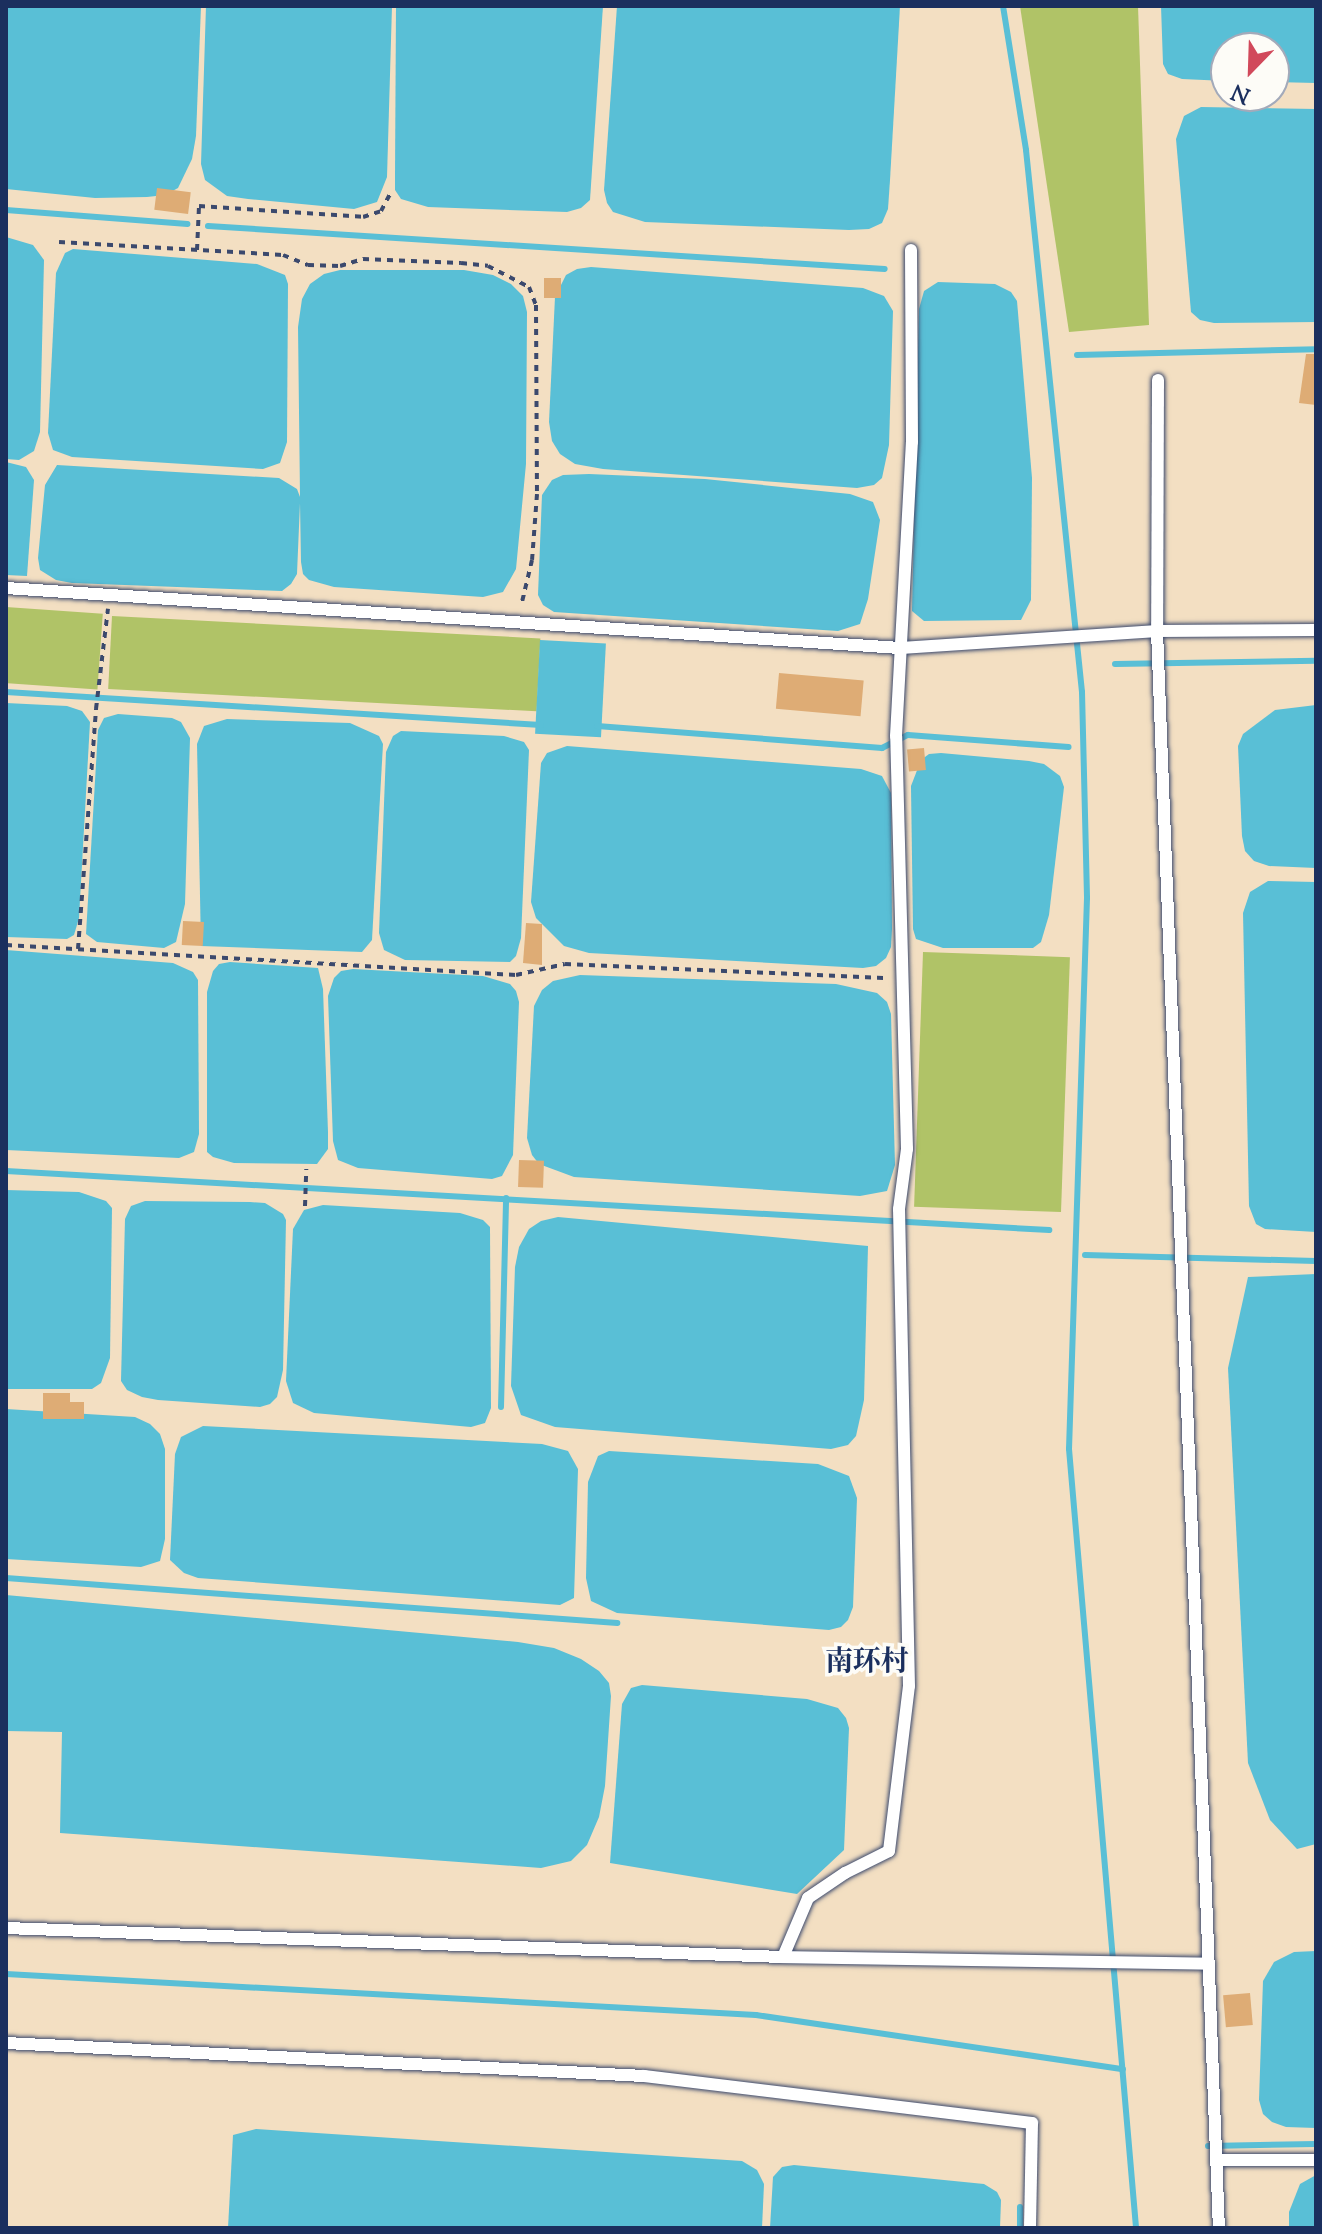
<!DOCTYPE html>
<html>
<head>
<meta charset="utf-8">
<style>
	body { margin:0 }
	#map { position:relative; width:1322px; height:2234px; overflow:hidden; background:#f3dfc2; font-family:"Sorts Mill Goudy","Noto Serif SC",serif }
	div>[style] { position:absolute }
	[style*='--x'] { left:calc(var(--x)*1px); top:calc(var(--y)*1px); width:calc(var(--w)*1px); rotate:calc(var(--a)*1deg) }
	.green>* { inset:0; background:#b0c367; transform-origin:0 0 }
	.water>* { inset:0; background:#59bfd6; transform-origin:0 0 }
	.stream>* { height:6px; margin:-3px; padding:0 3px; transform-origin:3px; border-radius:3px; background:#59bfd6 }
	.building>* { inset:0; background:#deac75; transform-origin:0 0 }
	.path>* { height:4px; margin-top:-2px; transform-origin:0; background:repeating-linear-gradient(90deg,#3b496d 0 6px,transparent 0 12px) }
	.roads { filter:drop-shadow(0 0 2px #3b496d) drop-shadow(0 0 2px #3b496d) }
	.service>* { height:12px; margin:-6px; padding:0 6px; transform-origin:6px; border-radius:6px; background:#fff }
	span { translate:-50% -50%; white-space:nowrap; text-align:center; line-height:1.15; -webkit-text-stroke:7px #fdfcf7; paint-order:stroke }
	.quarter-label { font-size:28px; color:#1b2f5e; font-weight:700 }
	.frame { position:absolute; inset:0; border:8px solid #1b2f5e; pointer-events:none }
	.north { position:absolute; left:1210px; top:32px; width:80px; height:80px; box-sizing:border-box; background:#fdfcf7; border:2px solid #a3aaba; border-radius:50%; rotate:203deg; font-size:22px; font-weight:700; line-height:32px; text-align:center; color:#1b2f5e }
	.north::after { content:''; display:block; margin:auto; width:28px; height:36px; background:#d1495b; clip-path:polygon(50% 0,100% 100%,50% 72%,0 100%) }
</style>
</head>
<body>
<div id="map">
	<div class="green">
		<i style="clip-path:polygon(1020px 6px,1138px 6px,1149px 325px,1069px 332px)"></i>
		<i style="left:6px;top:607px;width:97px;height:76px;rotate:4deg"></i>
		<i style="left:112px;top:616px;width:429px;height:73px;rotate:3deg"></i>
		<i style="left:923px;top:952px;width:147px;height:255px;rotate:2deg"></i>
	</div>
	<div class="water">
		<i style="clip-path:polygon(6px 6px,201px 6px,196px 136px,192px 159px,178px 188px,165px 195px,147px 197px,95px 198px,6px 189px)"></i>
		<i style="clip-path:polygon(206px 6px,392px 6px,387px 177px,377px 202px,354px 209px,248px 199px,227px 196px,205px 180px,201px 164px)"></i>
		<i style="clip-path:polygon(396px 6px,603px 6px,590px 200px,581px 208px,567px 212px,428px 207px,401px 199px,395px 190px,395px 176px)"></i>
		<i style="clip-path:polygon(617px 6px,900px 6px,890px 180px,888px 209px,882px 223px,869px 229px,849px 230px,645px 222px,613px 212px,607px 203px,604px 190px)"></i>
		<i style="clip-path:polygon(1161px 6px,1316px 6px,1316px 83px,1274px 82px,1274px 48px,1226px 48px,1226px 81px,1182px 79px,1168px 74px,1163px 64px)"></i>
		<i style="clip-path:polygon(1201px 107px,1316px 109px,1316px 322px,1214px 323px,1200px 320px,1191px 312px,1176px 139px,1184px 116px)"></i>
		<i style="clip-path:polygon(6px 237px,33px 245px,44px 260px,40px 432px,34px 451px,19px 460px,6px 459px)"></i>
		<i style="clip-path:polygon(73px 249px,257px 264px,285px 275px,288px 284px,287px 442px,280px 463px,263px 469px,72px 457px,53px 450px,48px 433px,56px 273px,65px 253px)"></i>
		<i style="clip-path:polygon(591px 267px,863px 288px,884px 296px,893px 311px,889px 445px,882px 478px,874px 485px,857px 488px,603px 469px,575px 464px,560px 454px,552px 441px,549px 422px,555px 297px,566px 275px,577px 269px)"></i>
		<i style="clip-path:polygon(340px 270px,464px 270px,493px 275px,511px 284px,523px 296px,527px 312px,526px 464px,516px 569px,503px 592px,483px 597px,334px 587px,309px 580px,303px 574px,301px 562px,300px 503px,297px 574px,291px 584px,282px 591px,72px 583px,56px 580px,40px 570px,38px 558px,45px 485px,57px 465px,279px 478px,297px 489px,300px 497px,298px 327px,302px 299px,310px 284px,324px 274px)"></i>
		<i style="clip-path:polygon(938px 282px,995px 284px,1011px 292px,1017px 301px,1032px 478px,1031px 600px,1021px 620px,924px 621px,912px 611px,919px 309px,924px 291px)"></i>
		<i style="clip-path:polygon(6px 462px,26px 467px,34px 480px,27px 576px,6px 575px)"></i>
		<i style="clip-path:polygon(589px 474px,705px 479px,850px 494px,873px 502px,880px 520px,868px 599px,860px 624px,838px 631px,554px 612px,543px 605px,538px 595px,542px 495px,552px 480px,563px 475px)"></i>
		<i style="left:540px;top:640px;width:66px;height:94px;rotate:3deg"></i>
		<i style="clip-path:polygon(6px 703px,67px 706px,82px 711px,90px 722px,79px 918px,74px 935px,67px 939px,6px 937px)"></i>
		<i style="clip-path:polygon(1316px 705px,1316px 868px,1269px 866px,1254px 861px,1245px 851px,1242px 836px,1238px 746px,1243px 734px,1275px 710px)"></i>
		<i style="clip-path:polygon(118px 714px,172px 718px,181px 722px,190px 738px,185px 904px,176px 942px,164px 948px,97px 942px,86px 934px,98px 730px,104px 718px)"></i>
		<i style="clip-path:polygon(227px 719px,350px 723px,379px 736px,383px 744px,372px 940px,362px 952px,201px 946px,197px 744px,204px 726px)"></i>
		<i style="clip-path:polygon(401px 731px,504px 736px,524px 742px,529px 750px,521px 938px,516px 956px,510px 962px,405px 960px,384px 950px,379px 933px,386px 752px,393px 736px)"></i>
		<i style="clip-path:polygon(567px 746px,861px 769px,882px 776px,891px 793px,892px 929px,891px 947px,886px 958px,876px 966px,863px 968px,589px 953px,564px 946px,536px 918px,531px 902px,541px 763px,547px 753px)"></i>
		<i style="clip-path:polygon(941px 753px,1029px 761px,1044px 764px,1060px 776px,1064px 787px,1049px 915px,1041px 942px,1033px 948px,943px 948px,916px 939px,913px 929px,911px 786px,921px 760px,929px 754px)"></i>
		<i style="clip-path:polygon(1268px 881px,1316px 882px,1316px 1232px,1265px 1229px,1256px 1224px,1249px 1206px,1243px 913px,1250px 892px)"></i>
		<i style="clip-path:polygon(6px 950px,173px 963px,193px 972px,198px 980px,199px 1134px,194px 1152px,179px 1158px,6px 1150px)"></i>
		<i style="clip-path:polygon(230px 962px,318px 968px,323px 989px,328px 1132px,328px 1149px,317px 1164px,234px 1163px,213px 1157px,207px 1152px,207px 992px,213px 971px,219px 964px)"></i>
		<i style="clip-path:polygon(353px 969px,483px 976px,510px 984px,516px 991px,519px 1002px,513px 1155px,502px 1176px,492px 1179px,358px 1168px,338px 1160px,333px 1141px,328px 996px,334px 978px,341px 971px)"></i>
		<i style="clip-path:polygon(580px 975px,836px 984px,877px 993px,887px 1002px,891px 1014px,895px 1165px,887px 1191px,860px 1196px,574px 1177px,539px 1164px,532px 1155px,527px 1138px,534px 1006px,542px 990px,553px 981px)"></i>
		<i style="clip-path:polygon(6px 1190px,79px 1192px,106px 1201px,112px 1208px,110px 1358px,101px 1383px,92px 1389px,6px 1389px)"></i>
		<i style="clip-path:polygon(145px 1201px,250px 1202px,265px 1203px,283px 1214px,286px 1220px,283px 1370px,277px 1397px,270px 1404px,260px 1407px,158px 1400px,142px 1397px,127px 1390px,121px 1381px,125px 1219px,131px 1206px)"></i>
		<i style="clip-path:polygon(323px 1205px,460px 1213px,483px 1220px,490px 1227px,491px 1408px,485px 1423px,471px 1427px,314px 1413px,293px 1403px,286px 1381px,293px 1229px,304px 1210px)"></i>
		<i style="clip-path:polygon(558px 1217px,868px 1246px,864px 1400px,856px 1436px,848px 1445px,831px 1449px,555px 1427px,521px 1415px,511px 1386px,515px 1267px,519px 1247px,529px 1229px,541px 1221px)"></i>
		<i style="clip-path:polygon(1316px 1274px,1316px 1844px,1297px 1849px,1270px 1820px,1248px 1763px,1228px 1368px,1248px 1277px)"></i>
		<i style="clip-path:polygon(6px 1409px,135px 1417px,150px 1424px,160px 1434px,165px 1449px,165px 1539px,160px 1561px,141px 1567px,6px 1559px)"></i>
		<i style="clip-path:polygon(203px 1426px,542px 1444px,568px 1451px,578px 1469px,574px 1598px,560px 1605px,198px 1578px,184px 1573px,170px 1560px,175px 1454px,181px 1437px)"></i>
		<i style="clip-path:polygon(609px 1451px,818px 1464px,849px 1476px,857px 1498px,853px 1607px,848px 1620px,841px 1627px,829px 1630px,617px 1613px,591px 1601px,586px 1578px,588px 1482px,598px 1456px)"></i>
		<i style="clip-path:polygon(6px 1595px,518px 1642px,554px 1648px,581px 1659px,599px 1671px,609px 1683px,611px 1696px,605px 1786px,599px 1817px,587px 1845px,571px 1861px,541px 1868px,60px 1833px,62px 1732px,6px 1731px)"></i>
		<i style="clip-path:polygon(642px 1685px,807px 1699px,838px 1708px,846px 1718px,849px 1728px,844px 1850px,797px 1894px,610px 1863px,622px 1704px,631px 1688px)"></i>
		<i style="clip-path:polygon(1316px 1951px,1316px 2128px,1286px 2127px,1272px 2122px,1263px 2114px,1259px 2100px,1263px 1981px,1274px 1962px,1294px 1952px)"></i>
		<i style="clip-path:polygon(256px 2129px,742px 2161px,757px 2170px,764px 2184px,762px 2228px,228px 2228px,233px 2135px)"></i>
		<i style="clip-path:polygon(794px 2165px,984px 2184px,997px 2192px,1001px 2200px,1000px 2228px,770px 2228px,773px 2177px,782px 2167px)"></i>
		<i style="clip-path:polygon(1316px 2175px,1316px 2228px,1289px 2228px,1289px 2212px,1300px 2184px)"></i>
	</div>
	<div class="stream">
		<i style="--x:1003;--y:6;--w:146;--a:80.9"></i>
		<i style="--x:1026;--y:150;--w:545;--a:84.1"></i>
		<i style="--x:1082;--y:692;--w:206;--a:88.6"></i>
		<i style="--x:1087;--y:898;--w:551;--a:91.87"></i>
		<i style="--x:1069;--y:1449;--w:782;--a:85.08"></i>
		<i style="--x:6;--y:210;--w:182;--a:4.4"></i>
		<i style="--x:208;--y:226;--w:678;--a:3.63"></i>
		<i style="--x:1077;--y:355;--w:239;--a:-1.4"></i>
		<i style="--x:1115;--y:664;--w:201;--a:-0.9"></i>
		<i style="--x:6;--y:692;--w:536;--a:3.53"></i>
		<i style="--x:597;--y:726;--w:286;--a:4.4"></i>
		<i style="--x:882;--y:748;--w:29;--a:-27"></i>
		<i style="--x:908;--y:735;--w:161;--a:4.3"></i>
		<i style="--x:6;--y:1171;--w:1045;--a:3.24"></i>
		<i style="--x:1085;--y:1255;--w:231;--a:1.5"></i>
		<i style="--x:501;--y:1407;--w:209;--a:-88.6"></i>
		<i style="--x:6;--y:1578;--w:613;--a:4.21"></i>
		<i style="--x:6;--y:1974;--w:751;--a:3.13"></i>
		<i style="--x:756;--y:2015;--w:371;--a:8.4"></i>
		<i style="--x:1208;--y:2146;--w:108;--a:-1.1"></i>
		<i style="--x:1020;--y:2207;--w:21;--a:90"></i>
	</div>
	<div class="building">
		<i style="left:157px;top:188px;width:34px;height:22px;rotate:7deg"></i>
		<i style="left:544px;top:278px;width:17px;height:20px"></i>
		<i style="clip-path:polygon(1306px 354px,1316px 354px,1316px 405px,1299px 403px)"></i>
		<i style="left:779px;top:673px;width:85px;height:36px;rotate:5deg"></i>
		<i style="left:924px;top:748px;width:22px;height:17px;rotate:85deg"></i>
		<i style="left:183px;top:921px;width:21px;height:24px;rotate:3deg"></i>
		<i style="clip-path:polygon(526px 923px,542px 924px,542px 965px,523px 963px)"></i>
		<i style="left:519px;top:1160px;width:25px;height:27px;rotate:2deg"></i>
		<i style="clip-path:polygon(43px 1393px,70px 1393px,70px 1402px,84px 1402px,84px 1419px,43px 1419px)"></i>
		<i style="left:1250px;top:1993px;width:32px;height:27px;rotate:85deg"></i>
	</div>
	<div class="path">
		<i style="--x:59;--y:242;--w:224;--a:3.3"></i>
		<i style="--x:283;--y:255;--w:27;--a:22"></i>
		<i style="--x:308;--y:265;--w:32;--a:2"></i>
		<i style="--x:340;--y:266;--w:24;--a:-17"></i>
		<i style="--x:363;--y:259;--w:98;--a:2.3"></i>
		<i style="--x:461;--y:263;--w:27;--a:6"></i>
		<i style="--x:488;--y:266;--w:46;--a:27.1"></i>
		<i style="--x:529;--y:287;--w:19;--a:69"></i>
		<i style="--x:536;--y:305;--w:189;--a:89.7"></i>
		<i style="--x:537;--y:494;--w:66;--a:94.3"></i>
		<i style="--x:532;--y:560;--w:47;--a:103.4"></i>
		<i style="--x:197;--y:250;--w:44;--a:-87.4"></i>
		<i style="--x:199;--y:206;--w:164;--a:3.8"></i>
		<i style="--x:363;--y:217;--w:19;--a:-18"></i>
		<i style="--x:381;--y:211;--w:19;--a:-62"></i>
		<i style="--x:6;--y:945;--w:511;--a:3.37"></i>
		<i style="--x:516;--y:975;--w:50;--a:-12.7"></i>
		<i style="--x:565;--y:964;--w:324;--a:2.5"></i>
		<i style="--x:78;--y:949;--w:241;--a:-85.7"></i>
		<i style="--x:96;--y:709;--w:101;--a:-83.2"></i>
		<i style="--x:305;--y:1206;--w:37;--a:-88"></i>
	</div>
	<div class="roads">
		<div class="service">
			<i style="--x:1158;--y:380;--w:251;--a:90.2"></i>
			<i style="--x:1157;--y:631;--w:1598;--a:87.78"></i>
			<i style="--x:6;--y:588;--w:897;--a:3.84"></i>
			<i style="--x:901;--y:648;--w:257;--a:-3.8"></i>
			<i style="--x:1157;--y:631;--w:159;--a:-0.4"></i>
			<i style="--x:6;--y:1928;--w:778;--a:2.14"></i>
			<i style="--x:783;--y:1957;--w:424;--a:0.9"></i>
			<i style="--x:783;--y:1957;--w:64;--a:-67"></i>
			<i style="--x:808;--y:1898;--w:45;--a:-34"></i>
			<i style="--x:845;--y:1873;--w:49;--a:-26.6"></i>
			<i style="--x:889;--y:1851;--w:166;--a:-83.1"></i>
			<i style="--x:909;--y:1686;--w:477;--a:-91.2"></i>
			<i style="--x:899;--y:1209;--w:61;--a:-82.4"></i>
			<i style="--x:907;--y:1149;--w:413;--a:-91.5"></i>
			<i style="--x:896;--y:736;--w:294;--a:-86.9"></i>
			<i style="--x:912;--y:442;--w:192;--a:-90.3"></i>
			<i style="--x:6;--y:2043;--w:639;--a:2.96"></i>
			<i style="--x:644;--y:2076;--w:391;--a:6.9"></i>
			<i style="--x:1032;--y:2123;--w:105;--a:91.1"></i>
			<i style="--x:1216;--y:2160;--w:100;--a:0"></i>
		</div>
	</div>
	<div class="quarter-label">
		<span style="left:867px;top:1663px">南环村</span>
	</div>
	<div class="frame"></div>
	<div class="north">N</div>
</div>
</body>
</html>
